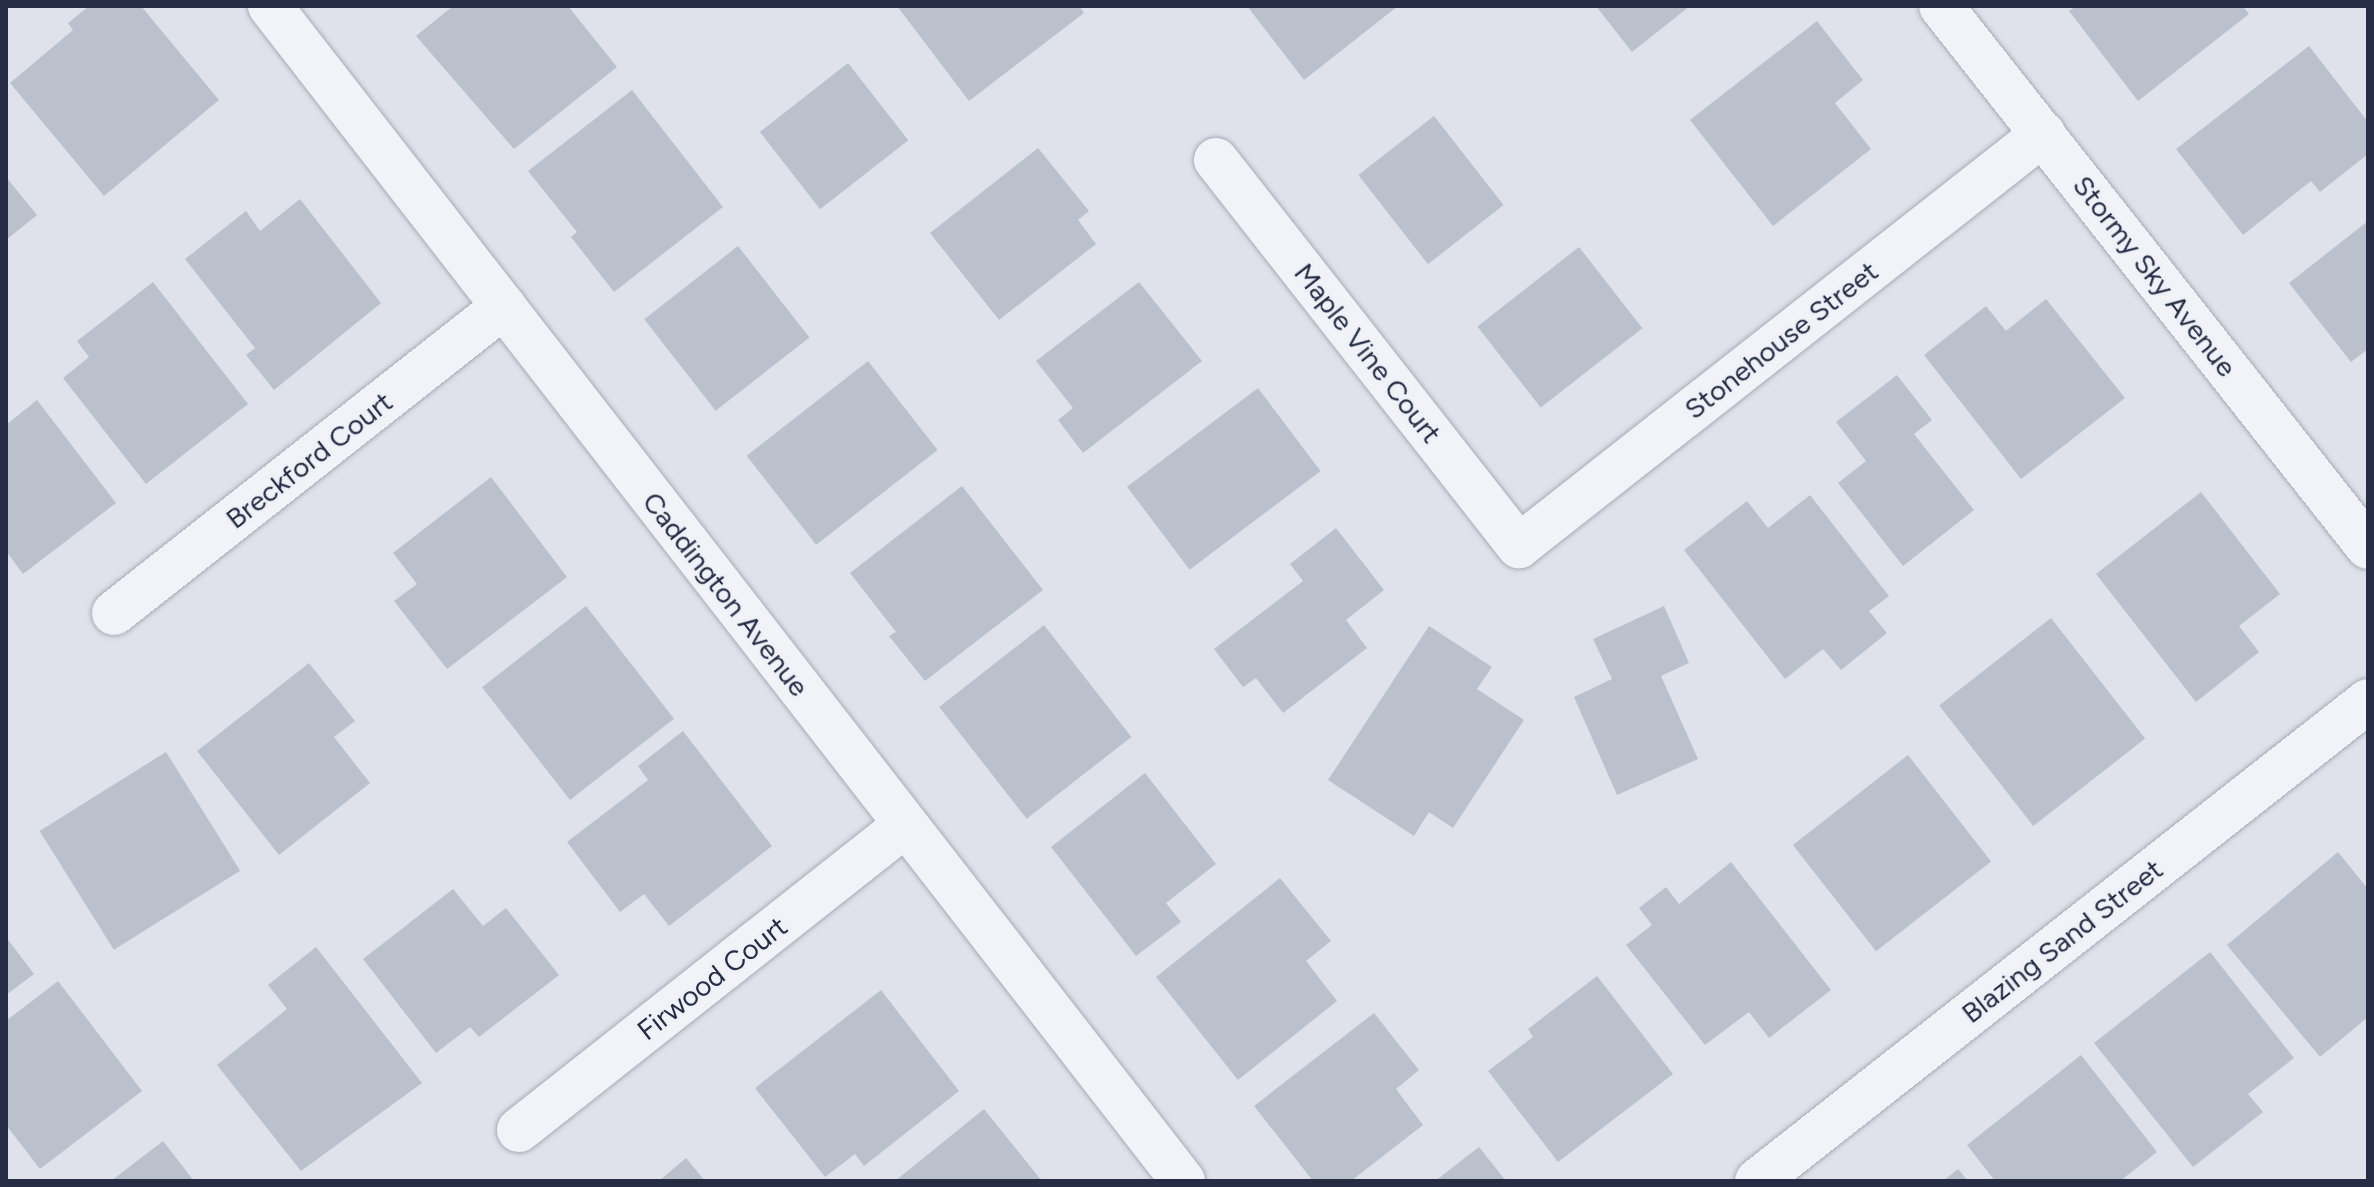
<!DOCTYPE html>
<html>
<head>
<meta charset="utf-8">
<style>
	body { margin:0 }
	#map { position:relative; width:2374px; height:1187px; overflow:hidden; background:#dfe2ea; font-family:Figtree,sans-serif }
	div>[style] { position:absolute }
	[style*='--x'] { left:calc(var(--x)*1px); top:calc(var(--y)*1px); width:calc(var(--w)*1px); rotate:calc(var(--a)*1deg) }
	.building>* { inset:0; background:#bbc0cd; transform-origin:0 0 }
	.roads { filter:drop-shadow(0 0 2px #a8abb8) drop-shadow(0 0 2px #a8abb8) }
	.minor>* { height:44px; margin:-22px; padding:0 22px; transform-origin:22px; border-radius:22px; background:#f2f3f8 }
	span { translate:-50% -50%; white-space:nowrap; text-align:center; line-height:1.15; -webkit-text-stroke:6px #eef1f7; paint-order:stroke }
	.street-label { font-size:28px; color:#262c43 }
	.frame { position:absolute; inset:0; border:8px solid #262c43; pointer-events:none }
</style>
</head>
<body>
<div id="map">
	<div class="building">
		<i style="clip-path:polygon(89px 6px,141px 6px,219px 100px,104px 196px,10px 83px,73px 30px,68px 23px)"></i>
		<i style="clip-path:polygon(453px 6px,568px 6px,617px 67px,514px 149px,416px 36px)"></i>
		<i style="clip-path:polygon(897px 6px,1079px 6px,1084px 13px,969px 101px)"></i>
		<i style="clip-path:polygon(1247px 6px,1398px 6px,1304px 80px)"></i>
		<i style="clip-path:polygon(1596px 6px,1690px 6px,1632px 52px)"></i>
		<i style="clip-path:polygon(2076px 6px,2243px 6px,2249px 14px,2138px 101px,2069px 11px)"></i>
		<i style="clip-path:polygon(1817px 21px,1863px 80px,1835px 103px,1871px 149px,1773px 226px,1690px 120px)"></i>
		<i style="clip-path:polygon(2309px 46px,2368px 122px,2368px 154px,2320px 192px,2311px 181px,2243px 235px,2176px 149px)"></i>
		<i style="left:848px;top:63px;width:98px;height:112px;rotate:52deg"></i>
		<i style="clip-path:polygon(632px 90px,723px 207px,614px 292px,571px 237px,577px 232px,528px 171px)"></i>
		<i style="left:1434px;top:116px;width:113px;height:96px;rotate:52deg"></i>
		<i style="clip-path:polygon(1038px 148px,1089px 211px,1078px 220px,1096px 244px,999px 320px,930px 233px)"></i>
		<i style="clip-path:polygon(6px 177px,37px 215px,6px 240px)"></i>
		<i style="clip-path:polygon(300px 199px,381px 303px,274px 390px,246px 355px,255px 348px,185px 259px,246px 211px,260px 231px)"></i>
		<i style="clip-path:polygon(2368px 221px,2368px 349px,2351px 362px,2289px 283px)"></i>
		<i style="left:738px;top:246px;width:116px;height:119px;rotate:52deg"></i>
		<i style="left:1579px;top:247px;width:103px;height:129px;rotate:52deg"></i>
		<i style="clip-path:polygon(153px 282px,248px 404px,146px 484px,63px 378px,89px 357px,77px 341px)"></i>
		<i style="clip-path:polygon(1139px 282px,1202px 361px,1083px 453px,1058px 420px,1073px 408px,1036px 361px)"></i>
		<i style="clip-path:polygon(2046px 299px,2125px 398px,2021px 479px,1924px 355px,1986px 306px,2006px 331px)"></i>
		<i style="left:868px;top:361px;width:113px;height:154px;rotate:52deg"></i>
		<i style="clip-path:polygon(1897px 375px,1932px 420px,1914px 434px,1974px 510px,1903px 566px,1838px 483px,1866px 461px,1836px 422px)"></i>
		<i style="left:1258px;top:388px;width:104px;height:164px;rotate:53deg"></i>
		<i style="clip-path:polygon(37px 400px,116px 503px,23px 574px,6px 551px,6px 425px)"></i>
		<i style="clip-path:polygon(491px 477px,567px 577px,447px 669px,394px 601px,417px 584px,393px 553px)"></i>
		<i style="clip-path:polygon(962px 486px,1043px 590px,925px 681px,889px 636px,896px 632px,850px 573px)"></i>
		<i style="clip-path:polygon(2201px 492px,2280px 594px,2239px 626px,2259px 652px,2196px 702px,2096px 574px)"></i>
		<i style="clip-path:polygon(1810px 495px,1889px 596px,1869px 611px,1887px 633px,1841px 670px,1823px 649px,1785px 679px,1684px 550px,1747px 501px,1768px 528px)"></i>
		<i style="clip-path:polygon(1336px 528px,1384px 590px,1346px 620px,1367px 648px,1283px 713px,1256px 678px,1243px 687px,1214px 649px,1303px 581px,1290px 564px)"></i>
		<i style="left:586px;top:606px;width:143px;height:132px;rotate:52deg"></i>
		<i style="clip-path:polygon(1664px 606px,1689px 663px,1661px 676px,1698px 759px,1617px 795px,1574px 697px,1612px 679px,1593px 639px)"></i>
		<i style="left:2051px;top:618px;width:153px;height:142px;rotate:52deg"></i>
		<i style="left:1044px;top:625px;width:142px;height:133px;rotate:52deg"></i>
		<i style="clip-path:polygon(1429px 626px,1492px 667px,1477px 689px,1524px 720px,1453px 828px,1429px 812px,1414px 836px,1328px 780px)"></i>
		<i style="clip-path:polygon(309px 663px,355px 721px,334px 737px,370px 783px,279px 855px,197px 751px)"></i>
		<i style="clip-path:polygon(683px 731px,772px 846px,669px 926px,644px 894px,620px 912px,567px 842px,648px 780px,638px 766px)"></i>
		<i style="left:166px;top:752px;width:140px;height:149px;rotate:58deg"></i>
		<i style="left:1908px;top:755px;width:135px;height:146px;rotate:52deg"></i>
		<i style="clip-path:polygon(1145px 773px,1216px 864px,1166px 903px,1181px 922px,1136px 956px,1051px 847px)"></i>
		<i style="clip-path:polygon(2338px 852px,2368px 889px,2368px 1017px,2320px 1057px,2227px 945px)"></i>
		<i style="clip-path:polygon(1731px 862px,1831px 990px,1769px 1038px,1749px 1012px,1705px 1045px,1626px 945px,1652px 925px,1639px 908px,1666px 887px,1679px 904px)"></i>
		<i style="clip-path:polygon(1280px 878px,1331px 941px,1306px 961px,1337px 1001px,1238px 1080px,1156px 977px)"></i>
		<i style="clip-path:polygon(453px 889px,483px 926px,506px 908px,559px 975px,479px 1037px,470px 1027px,436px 1053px,363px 959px)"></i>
		<i style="clip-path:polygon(6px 937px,34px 974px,6px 995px)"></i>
		<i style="clip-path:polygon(316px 947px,422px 1083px,301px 1171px,217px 1065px,287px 1009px,268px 985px)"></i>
		<i style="clip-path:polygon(2210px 952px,2294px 1058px,2248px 1094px,2263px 1112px,2193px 1167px,2094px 1043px)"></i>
		<i style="clip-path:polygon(1597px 976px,1673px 1074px,1558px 1162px,1488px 1071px,1533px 1037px,1528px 1029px)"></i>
		<i style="clip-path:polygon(58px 981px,142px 1091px,40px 1169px,6px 1125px,6px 1021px)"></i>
		<i style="clip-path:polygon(881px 990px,959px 1091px,864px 1166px,855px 1154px,825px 1177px,755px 1088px)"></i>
		<i style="clip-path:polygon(1374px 1013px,1419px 1070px,1396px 1089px,1423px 1125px,1351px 1181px,1313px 1181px,1254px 1106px)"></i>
		<i style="clip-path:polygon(2081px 1055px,2157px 1152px,2120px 1181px,1995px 1181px,1967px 1145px)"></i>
		<i style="clip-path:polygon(984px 1109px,1042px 1181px,895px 1181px)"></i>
		<i style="clip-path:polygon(163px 1141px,194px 1181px,111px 1181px)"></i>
		<i style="clip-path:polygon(1479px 1147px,1506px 1181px,1435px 1181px)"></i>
		<i style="clip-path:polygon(686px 1158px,705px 1181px,659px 1181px)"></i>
		<i style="clip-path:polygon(1958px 1169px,1968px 1181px,1943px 1181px)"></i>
	</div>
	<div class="roads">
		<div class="minor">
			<i style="--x:270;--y:6;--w:1488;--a:52.15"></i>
			<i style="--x:1941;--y:6;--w:689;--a:51.72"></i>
			<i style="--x:1216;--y:160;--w:491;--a:51.9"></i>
			<i style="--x:1519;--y:546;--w:667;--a:-38.18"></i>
			<i style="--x:114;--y:613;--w:496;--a:-38.2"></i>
			<i style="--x:519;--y:1130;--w:491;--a:-38.3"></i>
			<i style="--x:1757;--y:1181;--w:777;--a:-38.15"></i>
		</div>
	</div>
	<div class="street-label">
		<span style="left:2155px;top:276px;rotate:52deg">Stormy Sky Avenue</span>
		<span style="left:1781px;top:340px;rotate:-38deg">Stonehouse Street</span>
		<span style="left:1368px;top:353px;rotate:52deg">Maple Vine Court</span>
		<span style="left:309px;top:460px;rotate:-38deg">Breckford Court</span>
		<span style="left:726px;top:594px;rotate:52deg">Caddington Avenue</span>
		<span style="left:2062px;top:941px;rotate:-38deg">Blazing Sand Street</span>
		<span style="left:712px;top:978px;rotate:-38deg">Firwood Court</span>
	</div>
	<div class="frame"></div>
</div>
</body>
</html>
